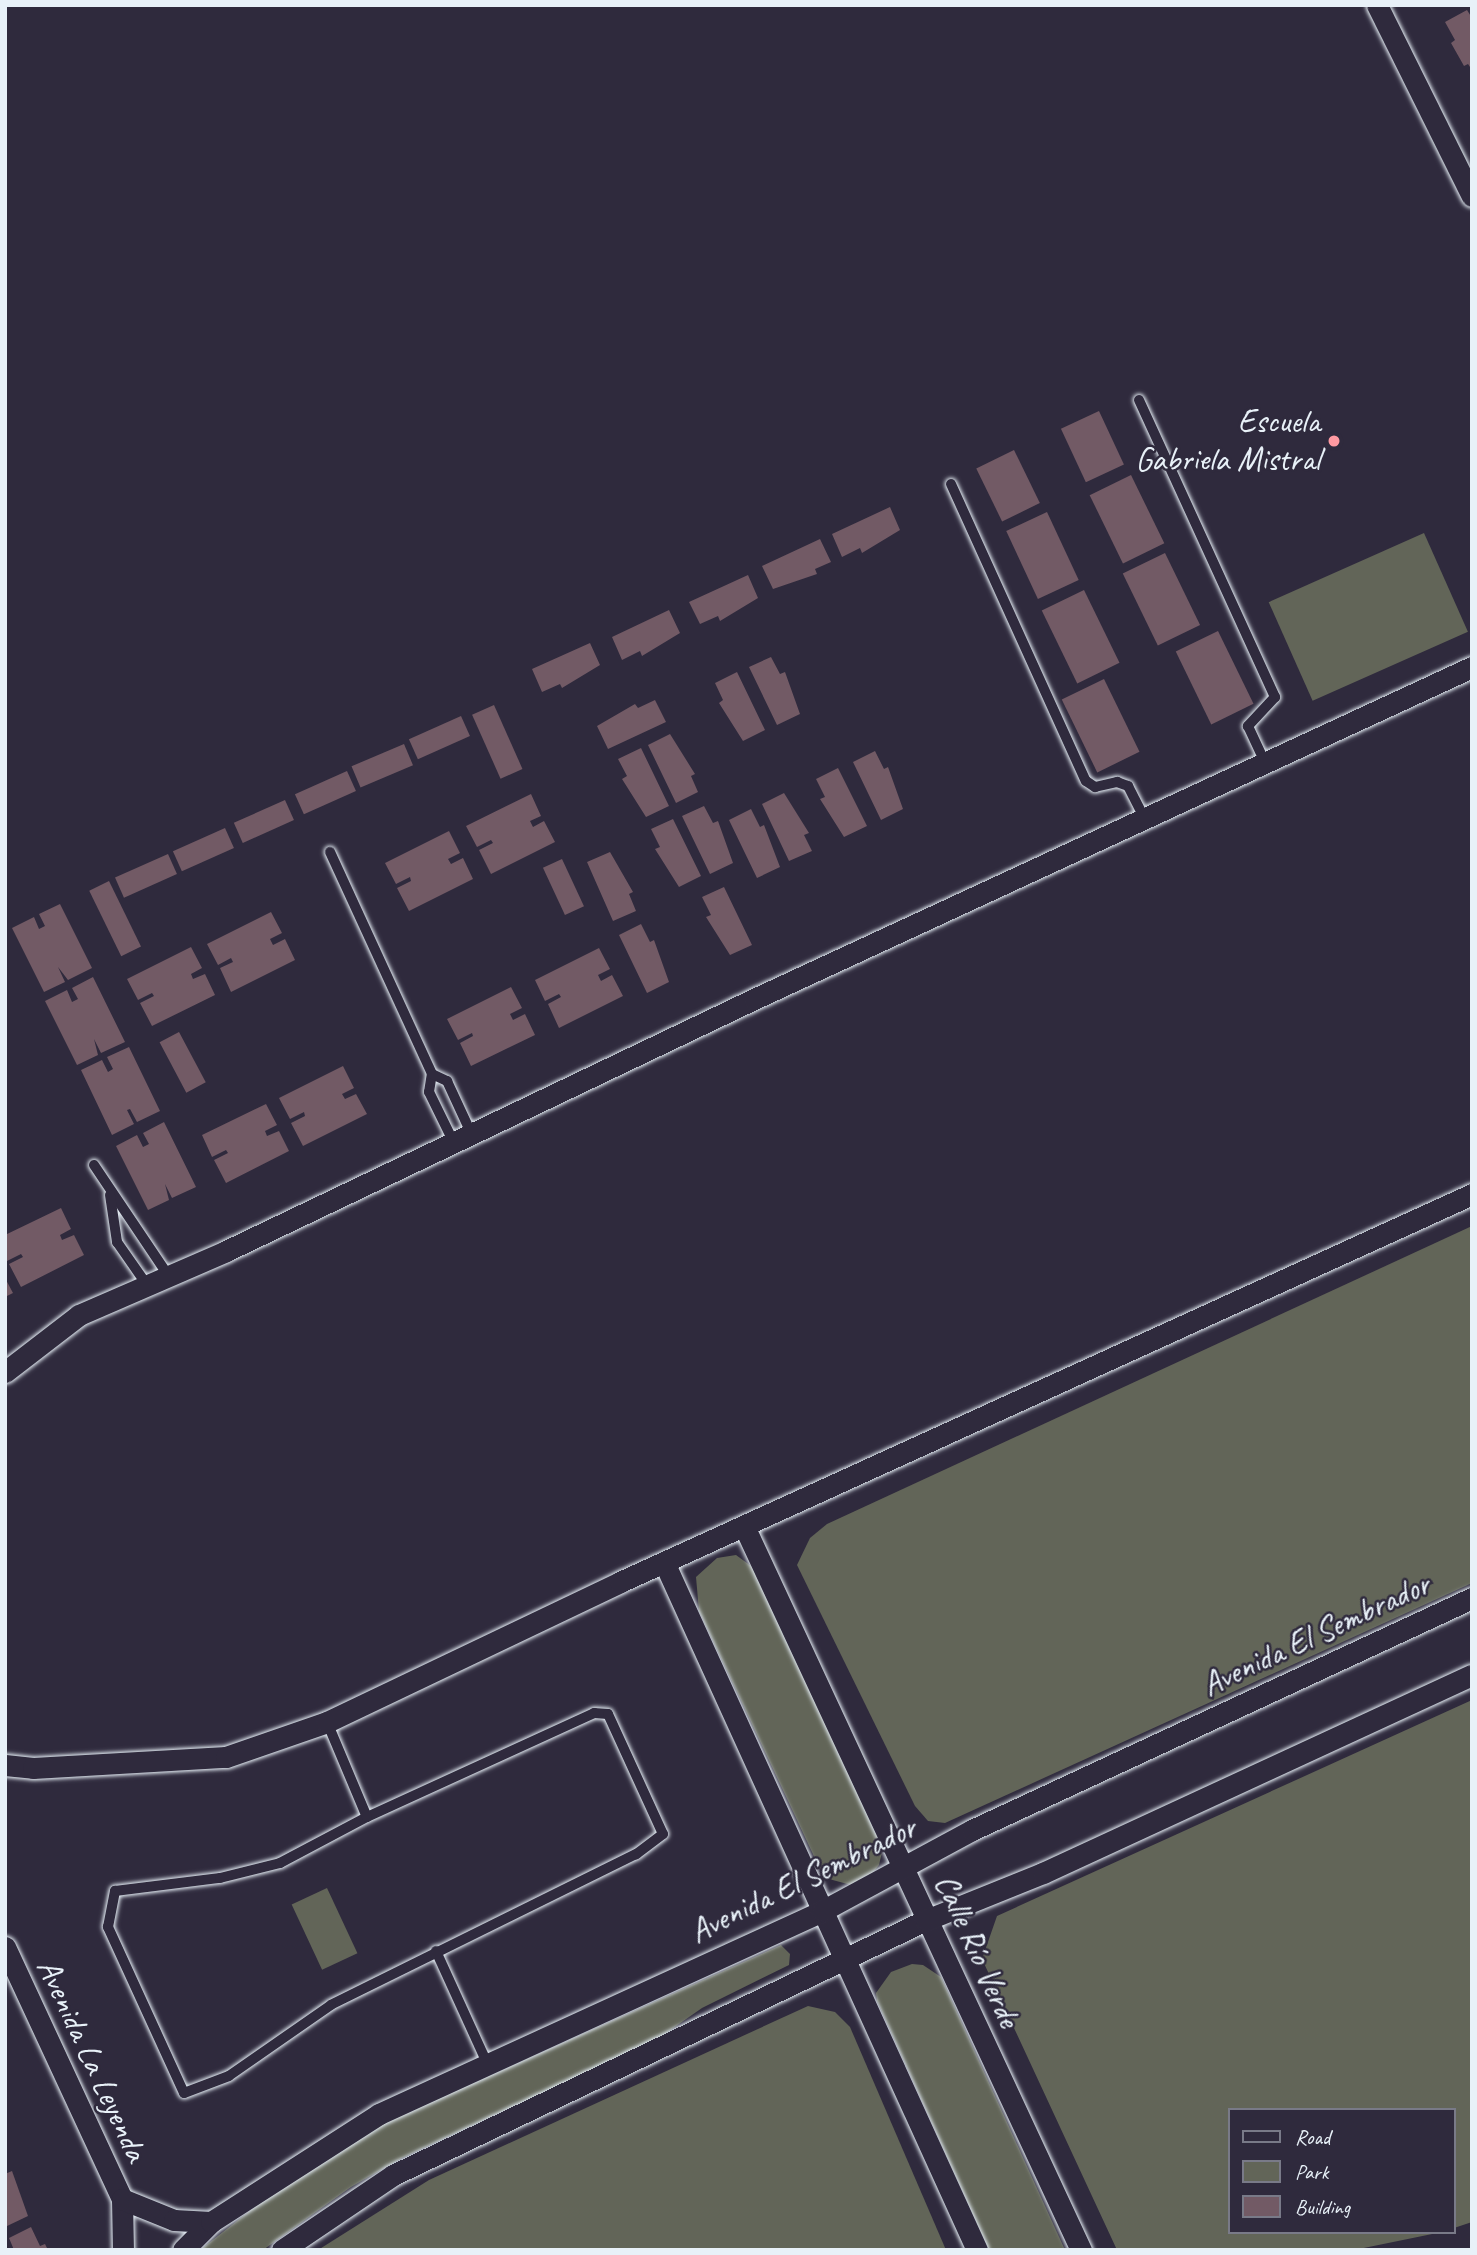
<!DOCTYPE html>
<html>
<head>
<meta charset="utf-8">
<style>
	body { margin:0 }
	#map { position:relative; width:1477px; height:2255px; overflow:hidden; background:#2f2a3d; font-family:Caveat,sans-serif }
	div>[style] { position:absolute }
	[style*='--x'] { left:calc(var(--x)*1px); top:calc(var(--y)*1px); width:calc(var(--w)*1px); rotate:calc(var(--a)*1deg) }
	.green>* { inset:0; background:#626558; transform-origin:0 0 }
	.building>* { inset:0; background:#725a65; transform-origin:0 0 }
	.roads { filter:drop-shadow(0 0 2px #e8f1f8) drop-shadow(0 0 2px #e8f1f8) }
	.service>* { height:10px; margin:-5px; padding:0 5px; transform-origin:5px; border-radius:5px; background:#2f2a3d }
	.minor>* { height:21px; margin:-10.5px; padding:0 10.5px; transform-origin:10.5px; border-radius:10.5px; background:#2f2a3d }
	.dots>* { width:19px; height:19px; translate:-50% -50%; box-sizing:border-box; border:4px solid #2f2a3d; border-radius:50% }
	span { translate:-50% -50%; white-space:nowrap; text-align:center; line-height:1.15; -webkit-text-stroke:5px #2f2a3d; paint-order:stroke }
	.poi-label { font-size:33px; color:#e8f1f8 }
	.right { translate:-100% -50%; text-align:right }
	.street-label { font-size:33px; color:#e8f1f8 }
	.frame { position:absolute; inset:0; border:7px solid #e8f1f8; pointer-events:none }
	.legend { position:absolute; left:1228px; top:2108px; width:228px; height:126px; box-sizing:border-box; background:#2f2a3d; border:2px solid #797a88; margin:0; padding:9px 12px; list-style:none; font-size:21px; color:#e8f1f8 }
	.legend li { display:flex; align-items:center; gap:14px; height:35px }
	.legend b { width:35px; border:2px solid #797a88 }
</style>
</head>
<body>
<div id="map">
	<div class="green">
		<i style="left:1424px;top:533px;width:108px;height:170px;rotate:66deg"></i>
		<i style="clip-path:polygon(1472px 1226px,1472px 1583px,945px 1823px,928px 1821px,915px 1806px,797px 1565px,810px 1538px,827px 1524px)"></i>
		<i style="clip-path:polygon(736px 1555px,751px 1566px,764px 1586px,876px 1834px,882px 1852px,879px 1865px,871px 1875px,851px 1885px,829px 1879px,819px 1867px,699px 1611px,696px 1577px,717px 1558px)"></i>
		<i style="clip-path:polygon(1472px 1700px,1472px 2222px,1454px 2228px,1454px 2110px,1230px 2110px,1230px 2232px,1442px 2232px,1354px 2250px,1117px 2250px,982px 1959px,997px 1916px)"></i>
		<i style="left:327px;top:1888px;width:72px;height:39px;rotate:65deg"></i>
		<i style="clip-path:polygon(781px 1945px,790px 1954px,789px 1965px,702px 2008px,656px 2040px,402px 2158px,351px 2187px,263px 2250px,200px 2250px,275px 2191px,380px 2125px)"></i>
		<i style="clip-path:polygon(912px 1964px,923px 1965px,941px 1977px,1065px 2250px,989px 2250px,877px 2001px,876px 1993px,891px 1972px)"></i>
		<i style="clip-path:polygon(808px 2006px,835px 2012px,850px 2027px,946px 2250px,318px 2250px,429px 2180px)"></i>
	</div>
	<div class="building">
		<i style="clip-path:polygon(1467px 10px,1472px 18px,1472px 70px,1468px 64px,1464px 66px,1451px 43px,1455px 40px,1445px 22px)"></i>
		<i style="left:1099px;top:411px;width:59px;height:42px;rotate:65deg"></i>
		<i style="left:1014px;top:450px;width:59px;height:42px;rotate:64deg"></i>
		<i style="left:1131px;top:475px;width:76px;height:46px;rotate:64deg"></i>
		<i style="clip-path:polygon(890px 507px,900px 530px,862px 553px,860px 548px,842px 557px,832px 534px)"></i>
		<i style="left:1047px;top:512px;width:75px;height:45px;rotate:65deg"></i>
		<i style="clip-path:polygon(820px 539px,831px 562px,815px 569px,817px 574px,773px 589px,762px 566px)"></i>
		<i style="left:1165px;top:553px;width:80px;height:47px;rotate:64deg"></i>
		<i style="clip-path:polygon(748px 575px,758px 598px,720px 621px,718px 616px,700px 624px,689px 602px)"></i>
		<i style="left:1084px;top:590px;width:81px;height:47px;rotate:64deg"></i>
		<i style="clip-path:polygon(669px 610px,680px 633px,642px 656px,640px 651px,622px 660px,612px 637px)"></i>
		<i style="left:1218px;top:631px;width:81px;height:47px;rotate:64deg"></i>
		<i style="clip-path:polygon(590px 643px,600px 665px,562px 688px,560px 684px,542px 692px,532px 669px)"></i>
		<i style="clip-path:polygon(771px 657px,780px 674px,785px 672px,800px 714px,777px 725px,749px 667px)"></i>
		<i style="clip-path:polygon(737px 672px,765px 730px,743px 741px,719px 703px,723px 700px,715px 683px)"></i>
		<i style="left:1104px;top:679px;width:81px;height:47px;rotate:64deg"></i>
		<i style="clip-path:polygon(655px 700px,666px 722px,608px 749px,597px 726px,635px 704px,638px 708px)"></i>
		<i style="left:494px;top:705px;width:70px;height:24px;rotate:66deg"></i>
		<i style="left:461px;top:716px;width:22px;height:57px;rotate:66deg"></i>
		<i style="clip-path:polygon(670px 734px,695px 774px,691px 776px,698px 792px,676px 803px,648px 745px)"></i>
		<i style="left:404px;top:744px;width:23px;height:57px;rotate:67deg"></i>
		<i style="clip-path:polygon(641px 748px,669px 806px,646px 817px,622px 779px,627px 776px,618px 759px)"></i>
		<i style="clip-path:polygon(875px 751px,884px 769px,888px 767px,903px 809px,881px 820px,853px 762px)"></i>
		<i style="clip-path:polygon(838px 768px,867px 826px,844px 837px,820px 799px,825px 797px,816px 779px)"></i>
		<i style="left:347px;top:771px;width:22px;height:57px;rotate:66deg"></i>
		<i style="clip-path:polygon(784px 793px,809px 833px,804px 835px,812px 851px,789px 861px,762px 804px)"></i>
		<i style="clip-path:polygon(531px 794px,541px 816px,530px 821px,533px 827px,544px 821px,555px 842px,491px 874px,479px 850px,493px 843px,491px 840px,477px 847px,466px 826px)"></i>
		<i style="left:285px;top:800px;width:22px;height:56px;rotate:66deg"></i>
		<i style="clip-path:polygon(704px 806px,713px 823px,718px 821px,733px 863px,710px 874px,682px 816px)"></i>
		<i style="clip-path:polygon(751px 809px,760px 827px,764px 825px,780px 867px,757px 878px,729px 820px)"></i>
		<i style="clip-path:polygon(673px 819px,701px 876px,679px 887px,655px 849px,660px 847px,651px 829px)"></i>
		<i style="left:225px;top:828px;width:22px;height:57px;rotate:66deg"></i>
		<i style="clip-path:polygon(449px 831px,460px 853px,448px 859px,451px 864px,463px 858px,473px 879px,409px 911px,397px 888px,411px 881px,410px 877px,396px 884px,385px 863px)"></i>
		<i style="clip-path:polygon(610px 852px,633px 892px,629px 894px,636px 911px,613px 921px,587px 862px)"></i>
		<i style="left:168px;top:854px;width:22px;height:58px;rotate:66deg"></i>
		<i style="left:562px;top:859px;width:52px;height:21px;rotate:65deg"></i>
		<i style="left:109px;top:881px;width:73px;height:22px;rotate:64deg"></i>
		<i style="clip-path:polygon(724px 887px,752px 945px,730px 955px,706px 917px,711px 915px,702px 897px)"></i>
		<i style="clip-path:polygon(60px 904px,92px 968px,68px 980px,58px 967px,65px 982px,44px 992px,12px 928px,34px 917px,39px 929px,45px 926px,39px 914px)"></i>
		<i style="clip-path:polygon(271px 912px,282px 933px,270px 939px,273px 945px,285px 939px,295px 960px,231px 992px,220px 968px,233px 962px,231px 958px,218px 965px,207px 944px)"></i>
		<i style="clip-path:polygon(641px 924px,650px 942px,654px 940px,669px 982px,647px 993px,619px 935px)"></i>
		<i style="clip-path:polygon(191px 947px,202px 968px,191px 974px,193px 979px,205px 974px,215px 995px,152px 1026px,140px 1003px,154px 996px,152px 993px,138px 1000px,127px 979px)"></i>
		<i style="clip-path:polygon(599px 948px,610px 969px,598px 975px,601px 981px,612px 975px,623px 996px,559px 1028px,548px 1004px,561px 997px,559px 994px,545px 1001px,535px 980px)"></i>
		<i style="clip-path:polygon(93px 977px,125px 1042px,101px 1053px,94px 1039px,98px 1055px,77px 1065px,45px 1001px,67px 990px,72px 1002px,78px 999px,72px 988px)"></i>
		<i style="clip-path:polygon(511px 987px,522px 1008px,510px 1014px,513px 1020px,525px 1014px,535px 1035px,471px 1066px,460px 1043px,473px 1036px,472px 1033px,458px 1040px,447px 1019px)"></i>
		<i style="left:179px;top:1032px;width:57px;height:22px;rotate:62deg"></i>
		<i style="clip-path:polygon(129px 1047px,160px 1111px,137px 1122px,130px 1109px,127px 1110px,134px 1124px,112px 1135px,81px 1070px,102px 1060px,108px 1072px,113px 1069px,107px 1057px)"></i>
		<i style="clip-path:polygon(343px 1066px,354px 1088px,342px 1094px,345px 1099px,356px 1094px,367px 1114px,303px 1146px,291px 1123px,305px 1116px,304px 1112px,290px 1119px,279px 1098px)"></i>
		<i style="clip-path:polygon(266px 1104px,277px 1125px,265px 1131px,267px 1136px,279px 1131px,289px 1151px,226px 1183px,214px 1160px,228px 1153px,226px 1150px,212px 1157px,202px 1135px)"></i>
		<i style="clip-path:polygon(164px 1122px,196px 1187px,172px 1198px,165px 1184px,169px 1200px,148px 1210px,116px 1146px,137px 1135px,143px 1147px,149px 1144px,143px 1133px)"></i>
		<i style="clip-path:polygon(61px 1208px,71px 1229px,60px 1235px,62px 1240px,74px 1235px,84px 1255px,21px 1287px,9px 1264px,23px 1257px,21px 1254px,7px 1261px,5px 1235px)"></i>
		<i style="clip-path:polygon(5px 1278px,13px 1293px,5px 1297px)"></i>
		<i style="clip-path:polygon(12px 2171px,28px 2216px,5px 2227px,5px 2174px)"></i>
		<i style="clip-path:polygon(31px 2227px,40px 2246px,45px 2244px,48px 2250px,14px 2250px,9px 2238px)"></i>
	</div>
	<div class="roads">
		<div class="service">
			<i style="--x:1139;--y:400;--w:327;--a:65.4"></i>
			<i style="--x:1275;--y:697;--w:40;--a:133"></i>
			<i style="--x:1248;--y:726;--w:40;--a:65"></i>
			<i style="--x:951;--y:484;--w:326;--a:65.6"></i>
			<i style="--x:1086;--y:781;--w:11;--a:34"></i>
			<i style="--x:1095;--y:787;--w:23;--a:-13"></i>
			<i style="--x:1117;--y:782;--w:12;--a:20"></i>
			<i style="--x:1128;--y:786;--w:36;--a:63"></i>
			<i style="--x:330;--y:852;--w:244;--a:65.3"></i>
			<i style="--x:454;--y:1143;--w:57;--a:-116.1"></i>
			<i style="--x:429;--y:1092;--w:18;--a:-81"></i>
			<i style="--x:432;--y:1074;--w:17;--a:25"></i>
			<i style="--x:447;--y:1081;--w:60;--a:65.2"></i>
			<i style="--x:94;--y:1165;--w:133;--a:56.1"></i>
			<i style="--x:110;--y:1195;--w:48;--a:81.5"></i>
			<i style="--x:117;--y:1242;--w:52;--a:55.1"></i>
			<i style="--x:594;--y:1713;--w:14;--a:4"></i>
			<i style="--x:608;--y:1714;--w:132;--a:65.4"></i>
			<i style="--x:663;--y:1834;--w:34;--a:143"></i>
			<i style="--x:636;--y:1854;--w:340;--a:153.7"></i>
			<i style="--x:331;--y:2005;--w:124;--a:145.2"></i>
			<i style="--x:229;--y:2076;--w:48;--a:159.3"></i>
			<i style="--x:184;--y:2093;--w:183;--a:-114.6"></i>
			<i style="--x:108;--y:1927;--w:37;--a:-79"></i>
			<i style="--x:115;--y:1891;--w:106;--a:-7.1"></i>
			<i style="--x:220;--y:1878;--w:62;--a:-14"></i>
			<i style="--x:280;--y:1863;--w:98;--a:-27.9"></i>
			<i style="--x:367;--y:1817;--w:250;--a:-24.6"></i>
			<i style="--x:327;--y:1722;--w:103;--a:67.2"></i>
			<i style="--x:436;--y:1951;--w:123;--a:65.5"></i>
		</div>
		<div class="minor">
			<i style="--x:1377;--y:5;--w:213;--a:63.6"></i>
			<i style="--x:5;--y:1372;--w:93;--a:-37.6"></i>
			<i style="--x:79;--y:1315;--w:160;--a:-23.5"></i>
			<i style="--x:226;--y:1251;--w:585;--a:-25.51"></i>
			<i style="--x:754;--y:999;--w:791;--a:-24.82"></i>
			<i style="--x:744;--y:1526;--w:799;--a:65.04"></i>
			<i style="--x:664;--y:1562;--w:756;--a:65.54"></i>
			<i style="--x:5;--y:1765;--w:28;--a:6"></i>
			<i style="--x:33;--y:1768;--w:193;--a:-3.3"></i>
			<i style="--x:226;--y:1757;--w:107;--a:-19.1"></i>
			<i style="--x:327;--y:1722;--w:325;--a:-25.5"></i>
			<i style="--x:620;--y:1582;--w:936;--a:-24.48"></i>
			<i style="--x:5;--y:1947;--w:278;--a:65.1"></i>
			<i style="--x:122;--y:2199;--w:51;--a:88.9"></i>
			<i style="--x:122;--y:2199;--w:56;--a:22"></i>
			<i style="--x:174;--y:2220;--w:37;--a:3"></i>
			<i style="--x:183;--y:2250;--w:40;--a:-45"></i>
			<i style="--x:211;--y:2222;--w:200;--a:-32.7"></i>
			<i style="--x:379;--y:2114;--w:487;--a:-24.6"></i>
			<i style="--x:822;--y:1911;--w:170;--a:-28.4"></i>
			<i style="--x:972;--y:1830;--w:551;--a:-24.89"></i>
			<i style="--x:282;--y:2250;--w:134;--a:-34"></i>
			<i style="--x:393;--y:2175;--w:591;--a:-25.57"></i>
			<i style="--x:926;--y:1920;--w:126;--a:-21.9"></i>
			<i style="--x:1043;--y:1873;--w:472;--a:-24.8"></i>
		</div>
	</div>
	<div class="dots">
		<i style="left:1334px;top:441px;background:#ff9aa2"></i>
	</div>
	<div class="poi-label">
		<span class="right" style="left:1320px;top:441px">Escuela<br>Gabriela Mistral</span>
	</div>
	<div class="street-label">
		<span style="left:1316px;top:1635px;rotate:-25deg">Avenida El Sembrador</span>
		<span style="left:803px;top:1880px;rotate:-26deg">Avenida El Sembrador</span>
		<span style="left:977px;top:1951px;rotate:66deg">Calle Río Verde</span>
		<span style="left:92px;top:2060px;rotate:65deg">Avenida La Leyenda</span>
	</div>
	<div class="frame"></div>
	<ul class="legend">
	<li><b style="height:9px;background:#2f2a3d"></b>Road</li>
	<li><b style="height:19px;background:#626558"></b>Park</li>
	<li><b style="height:19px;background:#725a65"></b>Building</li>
	</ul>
</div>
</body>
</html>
